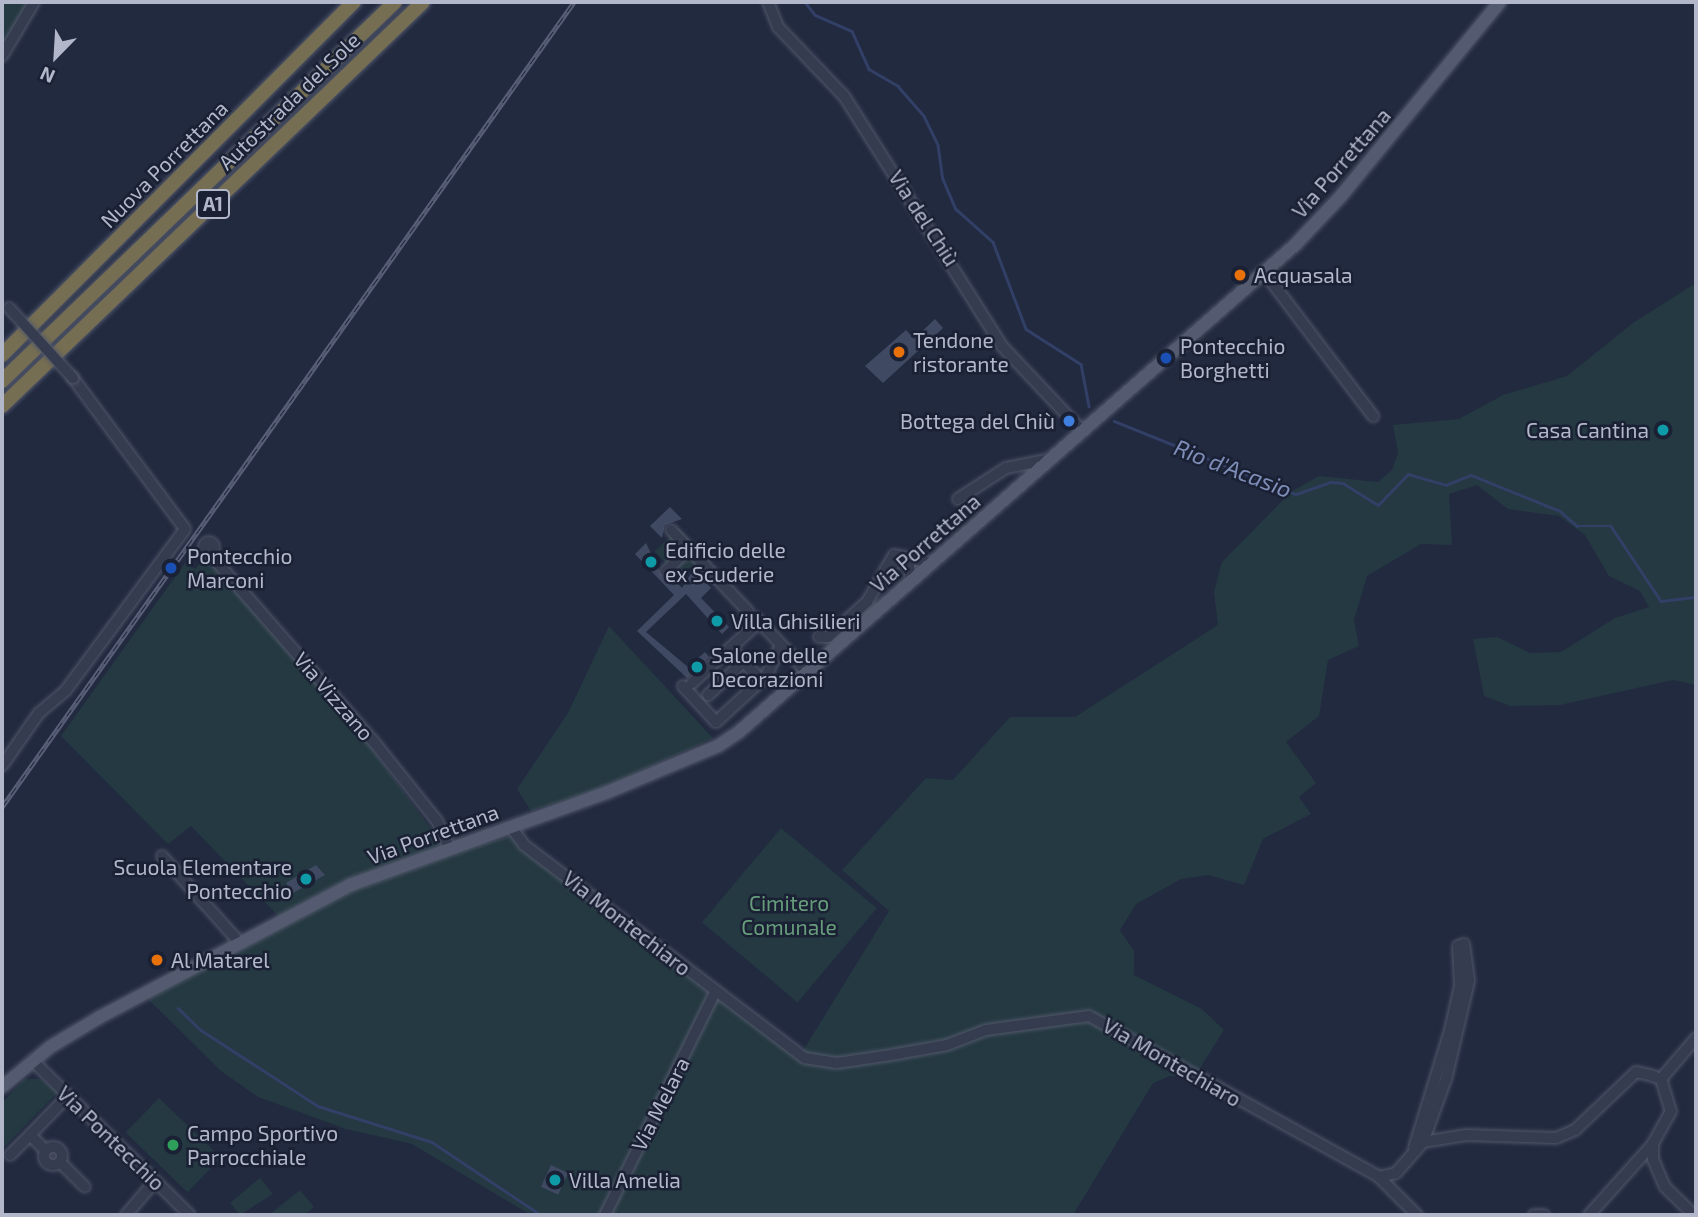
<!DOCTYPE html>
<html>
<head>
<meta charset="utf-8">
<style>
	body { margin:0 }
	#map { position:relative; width:1698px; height:1217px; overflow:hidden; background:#222a40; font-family:"Exo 2",sans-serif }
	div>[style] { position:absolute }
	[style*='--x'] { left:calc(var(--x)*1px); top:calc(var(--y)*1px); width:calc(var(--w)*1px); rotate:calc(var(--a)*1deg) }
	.green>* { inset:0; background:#243941; transform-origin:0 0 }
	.stream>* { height:2.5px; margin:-1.25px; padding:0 1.25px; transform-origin:1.25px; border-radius:1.25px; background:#323f66 }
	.building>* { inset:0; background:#404962; transform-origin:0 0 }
	.roads { filter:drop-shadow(0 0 2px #51576a) drop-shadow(0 0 2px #51576a) }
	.minor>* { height:10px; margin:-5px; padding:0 5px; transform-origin:5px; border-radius:5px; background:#363c4f }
	.minor>.ring { margin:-5px; padding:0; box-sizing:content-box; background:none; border:10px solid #363c4f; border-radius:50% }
	.major>* { height:12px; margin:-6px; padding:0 6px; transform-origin:6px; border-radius:6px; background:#545b70 }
	.highway>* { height:14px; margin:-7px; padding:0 7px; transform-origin:7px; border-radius:7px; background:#766e52 }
	.rail>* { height:5px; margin-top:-2.5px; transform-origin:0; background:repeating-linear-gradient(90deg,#1b2134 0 8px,#585f77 0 16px); box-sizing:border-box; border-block:2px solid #585f77 }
	.bridges { filter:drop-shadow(0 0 2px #51576a) drop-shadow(0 0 2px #51576a) }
	.minor-bridge>* { height:10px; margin:-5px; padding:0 5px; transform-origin:5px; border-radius:5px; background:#363c4f }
	.dots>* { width:19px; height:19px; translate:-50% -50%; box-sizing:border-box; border:4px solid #1b2134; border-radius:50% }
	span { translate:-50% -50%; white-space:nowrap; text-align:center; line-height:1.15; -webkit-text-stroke:5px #1b2134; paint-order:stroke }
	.shield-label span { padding:2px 5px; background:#1b2134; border:2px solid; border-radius:5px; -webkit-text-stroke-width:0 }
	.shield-label { font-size:19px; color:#b2b8ca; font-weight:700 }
	.street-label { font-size:21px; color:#b2b8ca }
	.poi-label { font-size:21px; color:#b2b8ca }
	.left { translate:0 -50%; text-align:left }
	.right { translate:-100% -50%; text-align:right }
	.park-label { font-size:21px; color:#679d7c }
	.water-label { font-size:23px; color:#7f8eb8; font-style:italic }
	.frame { position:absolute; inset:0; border:4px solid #b2b8ca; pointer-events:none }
	.north { position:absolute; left:21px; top:21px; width:70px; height:70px; -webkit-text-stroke:5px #1b2134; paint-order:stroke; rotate:204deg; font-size:19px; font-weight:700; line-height:28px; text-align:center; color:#b2b8ca }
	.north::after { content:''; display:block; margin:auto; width:24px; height:32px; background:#b2b8ca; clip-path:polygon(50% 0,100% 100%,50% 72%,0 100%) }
</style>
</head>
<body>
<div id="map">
	<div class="green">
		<i style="clip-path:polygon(2px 2px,40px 2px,2px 64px)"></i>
		<i style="clip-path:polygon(1696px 283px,1696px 685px,1673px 680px,1560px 705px,1510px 706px,1484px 696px,1473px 639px,1497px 637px,1530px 653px,1561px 652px,1615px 618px,1649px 607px,1640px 591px,1609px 576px,1585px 535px,1559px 516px,1508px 509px,1477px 485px,1449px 494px,1452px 545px,1421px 544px,1367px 576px,1354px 620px,1359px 646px,1328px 660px,1319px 716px,1286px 742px,1316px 783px,1299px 797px,1311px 814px,1263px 839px,1244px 885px,1208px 875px,1181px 879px,1136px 904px,1120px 930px,1134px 951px,1134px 975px,1202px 1009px,1224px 1030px,1195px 1076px,1170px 1076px,1153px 1083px,1073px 1215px,531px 1215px,412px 1144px,346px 1129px,258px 1097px,221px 1071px,141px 992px,280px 918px,191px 826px,168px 844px,61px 736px,185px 563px,195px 569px,207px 556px,351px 721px,449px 853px,512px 836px,798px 1059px,889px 911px,842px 870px,926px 778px,953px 780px,1010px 717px,1075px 717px,1218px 625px,1214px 592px,1222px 562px,1291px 492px,1319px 476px,1378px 482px,1392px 470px,1398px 453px,1393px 425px,1459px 419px,1503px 395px,1567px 376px,1633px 323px)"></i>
		<i style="left:679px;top:528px;width:37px;height:34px;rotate:46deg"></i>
		<i style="clip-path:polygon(609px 626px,713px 738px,606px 787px,531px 811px,517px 789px,568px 713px)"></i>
		<i style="left:781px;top:828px;width:125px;height:123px;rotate:40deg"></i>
		<i style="clip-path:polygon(24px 1079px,41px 1079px,58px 1092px,2px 1149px,2px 1103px)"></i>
		<i style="left:159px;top:1098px;width:86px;height:48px;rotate:44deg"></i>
		<i style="clip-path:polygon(260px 1178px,273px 1194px,240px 1215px,230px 1203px)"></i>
		<i style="clip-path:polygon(300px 1190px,314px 1207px,305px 1215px,269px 1215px)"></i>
	</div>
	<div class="stream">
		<i style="--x:805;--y:2;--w:16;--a:52"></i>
		<i style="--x:815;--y:15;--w:40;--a:23.4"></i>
		<i style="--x:852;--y:31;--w:42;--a:65.9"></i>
		<i style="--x:869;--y:69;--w:34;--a:30"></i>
		<i style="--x:898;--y:86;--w:40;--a:49"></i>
		<i style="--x:924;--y:116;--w:32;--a:64"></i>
		<i style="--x:938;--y:145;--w:34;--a:82"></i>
		<i style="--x:943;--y:179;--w:33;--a:67"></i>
		<i style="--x:956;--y:209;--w:50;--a:41.7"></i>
		<i style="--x:993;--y:242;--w:93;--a:69.2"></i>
		<i style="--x:1026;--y:329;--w:65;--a:32.5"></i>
		<i style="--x:1081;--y:364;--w:43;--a:79.2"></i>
		<i style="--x:1114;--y:421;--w:196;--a:21.9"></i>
		<i style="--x:1296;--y:494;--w:36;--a:-19"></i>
		<i style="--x:1330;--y:482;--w:13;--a:4"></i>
		<i style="--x:1343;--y:483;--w:41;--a:32.2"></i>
		<i style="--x:1378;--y:505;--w:43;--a:-45.9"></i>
		<i style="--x:1408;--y:474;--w:40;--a:16"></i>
		<i style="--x:1446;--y:485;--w:27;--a:-22"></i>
		<i style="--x:1471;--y:475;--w:96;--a:22"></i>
		<i style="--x:1560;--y:511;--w:23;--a:41"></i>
		<i style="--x:1577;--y:526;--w:34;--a:0"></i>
		<i style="--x:1611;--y:526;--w:90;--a:56.3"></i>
		<i style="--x:1661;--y:601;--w:35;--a:-7"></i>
		<i style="--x:178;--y:1008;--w:32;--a:44"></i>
		<i style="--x:201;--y:1030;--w:140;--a:33"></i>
		<i style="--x:318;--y:1106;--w:120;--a:17.5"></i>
		<i style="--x:432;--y:1142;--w:131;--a:33.8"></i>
	</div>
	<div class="building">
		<i style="clip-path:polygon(935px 319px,943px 328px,883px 383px,865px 366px,906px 330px,914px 339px)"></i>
		<i style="clip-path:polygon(670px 507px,682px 519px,665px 525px,662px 538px,650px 526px)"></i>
		<i style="clip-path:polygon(646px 543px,663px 578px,671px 576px,682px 588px,694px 569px,711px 588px,701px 598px,729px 627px,722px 634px,686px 594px,646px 632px,688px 667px,705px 652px,709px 657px,687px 678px,637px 631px,674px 595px,635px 554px)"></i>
		<i style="clip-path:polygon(316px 865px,325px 875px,293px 893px,286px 883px)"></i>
		<i style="left:551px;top:1165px;width:19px;height:24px;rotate:25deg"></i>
	</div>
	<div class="roads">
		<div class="minor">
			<i style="--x:768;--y:2;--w:27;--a:68"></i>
			<i style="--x:778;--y:27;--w:95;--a:46.3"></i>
			<i style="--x:844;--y:96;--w:296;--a:57.7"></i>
			<i style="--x:1002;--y:346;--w:118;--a:46.7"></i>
			<i style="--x:2;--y:56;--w:63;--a:-59.3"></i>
			<i style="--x:1264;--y:272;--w:181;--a:52.9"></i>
			<i style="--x:958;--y:499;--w:57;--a:-32.9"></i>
			<i style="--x:1006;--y:468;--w:46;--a:-11.3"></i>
			<i style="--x:671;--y:530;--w:112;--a:46.5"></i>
			<i class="ring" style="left:204px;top:542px;width:0;height:0"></i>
			<i style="--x:208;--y:552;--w:252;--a:48.9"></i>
			<i style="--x:374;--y:742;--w:101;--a:51.4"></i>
			<i style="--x:437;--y:821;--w:29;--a:65"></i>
			<i style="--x:886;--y:568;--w:15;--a:-28"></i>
			<i style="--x:899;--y:561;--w:11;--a:27"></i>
			<i style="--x:909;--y:566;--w:14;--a:82"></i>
			<i style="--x:666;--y:571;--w:32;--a:-44"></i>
			<i style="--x:756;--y:618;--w:76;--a:46.6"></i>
			<i style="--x:819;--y:637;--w:9;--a:0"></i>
			<i style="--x:828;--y:637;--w:52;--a:-41.9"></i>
			<i style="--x:867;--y:602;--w:54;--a:-60.1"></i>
			<i style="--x:894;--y:555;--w:38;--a:12"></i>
			<i style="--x:730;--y:648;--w:45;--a:45.9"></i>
			<i style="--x:692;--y:683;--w:91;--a:-42.3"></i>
			<i style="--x:683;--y:686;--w:49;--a:47.5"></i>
			<i style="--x:716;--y:722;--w:68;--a:-42.6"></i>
			<i style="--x:766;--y:676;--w:34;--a:-64"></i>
			<i style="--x:708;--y:695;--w:48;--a:-43.3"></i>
			<i style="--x:2;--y:766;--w:65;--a:-55.1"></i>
			<i style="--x:39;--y:713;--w:35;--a:-40"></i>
			<i style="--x:66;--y:690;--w:200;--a:-53.5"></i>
			<i style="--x:185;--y:529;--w:188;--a:-126.6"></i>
			<i style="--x:511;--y:827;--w:22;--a:54"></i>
			<i style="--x:524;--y:845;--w:353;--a:37.2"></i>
			<i style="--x:805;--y:1058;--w:32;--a:9"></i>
			<i style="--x:837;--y:1063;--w:55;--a:-8.4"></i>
			<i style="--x:891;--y:1055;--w:57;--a:-10.1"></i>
			<i style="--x:947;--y:1045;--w:42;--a:-21"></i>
			<i style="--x:986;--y:1030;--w:104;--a:-7.7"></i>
			<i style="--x:1089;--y:1016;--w:332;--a:29"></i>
			<i style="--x:1379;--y:1177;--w:17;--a:-13"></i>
			<i style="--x:1396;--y:1173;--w:41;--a:-48.9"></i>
			<i style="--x:1423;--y:1142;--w:44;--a:-9.2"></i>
			<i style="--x:1466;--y:1135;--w:90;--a:1.9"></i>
			<i style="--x:1556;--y:1138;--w:21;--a:-23"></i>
			<i style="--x:1575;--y:1130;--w:84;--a:-43.6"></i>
			<i style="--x:1636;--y:1072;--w:14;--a:12"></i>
			<i style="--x:1650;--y:1075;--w:12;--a:20"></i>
			<i style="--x:1661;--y:1079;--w:34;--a:73"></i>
			<i style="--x:1671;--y:1111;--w:37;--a:119"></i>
			<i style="--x:1653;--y:1143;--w:16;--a:90"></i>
			<i style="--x:1653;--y:1159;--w:30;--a:67"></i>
			<i style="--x:1665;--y:1187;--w:40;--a:44"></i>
			<i style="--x:162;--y:856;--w:115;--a:48.2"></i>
			<i style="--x:32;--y:1060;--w:221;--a:44.5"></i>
			<i style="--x:1661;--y:1079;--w:54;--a:-49.5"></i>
			<i style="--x:30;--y:1135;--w:54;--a:-45.7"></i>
			<i class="ring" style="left:44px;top:1147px;width:8px;height:8px"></i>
			<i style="--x:1414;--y:1148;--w:123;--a:-73"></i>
			<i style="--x:1450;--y:1030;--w:45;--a:-77.2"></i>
			<i style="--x:1460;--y:986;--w:40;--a:-92.9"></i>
			<i style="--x:1458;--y:946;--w:6;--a:-18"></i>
			<i style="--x:1464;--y:944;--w:37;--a:82"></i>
			<i style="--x:1469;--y:981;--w:101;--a:103.2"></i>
			<i style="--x:1446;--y:1079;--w:67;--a:110.1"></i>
			<i style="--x:10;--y:1155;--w:28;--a:-45"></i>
			<i style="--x:30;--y:1135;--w:21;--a:45"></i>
			<i style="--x:60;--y:1162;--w:35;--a:45"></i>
			<i style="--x:1379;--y:1177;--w:54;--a:45"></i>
			<i style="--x:126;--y:1215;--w:45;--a:-49.5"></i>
			<i style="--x:605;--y:1215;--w:249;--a:-63.7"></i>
			<i style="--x:1534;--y:1215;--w:10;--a:0"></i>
			<i style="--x:1589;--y:1215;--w:96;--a:-48"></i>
		</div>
		<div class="major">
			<i style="--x:2;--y:1087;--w:62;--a:-39.8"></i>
			<i style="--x:50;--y:1047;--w:58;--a:-31"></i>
			<i style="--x:100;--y:1017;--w:283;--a:-27.8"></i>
			<i style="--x:350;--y:885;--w:274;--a:-19.8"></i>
			<i style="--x:608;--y:792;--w:119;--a:-22.7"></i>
			<i style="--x:718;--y:746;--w:27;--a:-34"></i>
			<i style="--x:740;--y:731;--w:738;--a:-41.21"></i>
			<i style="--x:1295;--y:245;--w:67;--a:-46.8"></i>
			<i style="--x:1341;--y:196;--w:251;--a:-50.7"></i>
		</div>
		<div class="highway">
			<i style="--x:2;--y:355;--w:499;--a:-45.1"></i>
			<i style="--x:2;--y:381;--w:546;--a:-43.96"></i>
			<i style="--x:2;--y:406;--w:583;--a:-43.82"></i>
		</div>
	</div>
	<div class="rail">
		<i style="--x:2;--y:807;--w:988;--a:-54.6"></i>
	</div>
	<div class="bridges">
		<div class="minor-bridge">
			<i style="--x:9;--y:308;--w:95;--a:47.6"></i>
		</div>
	</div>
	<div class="dots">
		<i style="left:1240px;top:275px;background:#e8710a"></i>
		<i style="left:899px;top:352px;background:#e8710a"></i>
		<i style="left:1166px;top:358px;background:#1a4fb4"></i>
		<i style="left:1069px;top:421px;background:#3f7fe0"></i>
		<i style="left:1663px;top:430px;background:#0f9aa8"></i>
		<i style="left:651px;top:562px;background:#0f9aa8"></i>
		<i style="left:171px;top:568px;background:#1a4fb4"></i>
		<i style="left:717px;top:621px;background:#0f9aa8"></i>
		<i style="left:697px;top:667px;background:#0f9aa8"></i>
		<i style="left:306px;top:879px;background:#0f9aa8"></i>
		<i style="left:157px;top:960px;background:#e8710a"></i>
		<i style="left:173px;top:1145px;background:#2e9e5b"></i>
		<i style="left:555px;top:1180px;background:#0f9aa8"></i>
	</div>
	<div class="shield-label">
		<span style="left:213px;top:204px">A1</span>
	</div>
	<div class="street-label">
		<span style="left:289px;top:101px;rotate:-44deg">Autostrada del Sole</span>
		<span style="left:1341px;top:163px;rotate:-49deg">Via Porrettana</span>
		<span style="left:164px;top:164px;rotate:-45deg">Nuova Porrettana</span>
		<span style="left:924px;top:218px;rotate:57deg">Via del Chiù</span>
		<span style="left:925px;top:543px;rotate:-41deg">Via Porrettana</span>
		<span style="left:334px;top:696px;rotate:49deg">Via Vizzano</span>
		<span style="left:433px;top:834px;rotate:-20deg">Via Porrettana</span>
		<span style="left:627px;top:923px;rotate:38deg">Via Montechiaro</span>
		<span style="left:1172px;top:1062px;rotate:30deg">Via Montechiaro</span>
		<span style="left:660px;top:1104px;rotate:-63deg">Via Melara</span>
		<span style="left:111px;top:1138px;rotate:44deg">Via Pontecchio</span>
	</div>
	<div class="poi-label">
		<span class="left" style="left:1254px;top:275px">Acquasala</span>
		<span class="left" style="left:913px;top:352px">Tendone<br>ristorante</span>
		<span class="left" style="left:1180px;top:358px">Pontecchio<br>Borghetti</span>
		<span class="right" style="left:1055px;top:421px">Bottega del Chiù</span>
		<span class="right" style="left:1649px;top:430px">Casa Cantina</span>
		<span class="left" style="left:665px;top:562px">Edificio delle<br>ex Scuderie</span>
		<span class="left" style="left:187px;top:568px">Pontecchio<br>Marconi</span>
		<span class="left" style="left:731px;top:621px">Villa Ghisilieri</span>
		<span class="left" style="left:711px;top:667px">Salone delle<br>Decorazioni</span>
		<span class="right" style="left:292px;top:879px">Scuola Elementare<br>Pontecchio</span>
		<span class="left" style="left:171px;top:960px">Al Matarel</span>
		<span class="left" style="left:187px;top:1145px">Campo Sportivo<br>Parrocchiale</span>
		<span class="left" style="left:569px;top:1180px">Villa Amelia</span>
	</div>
	<div class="park-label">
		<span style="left:789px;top:915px">Cimitero<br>Comunale</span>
	</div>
	<div class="water-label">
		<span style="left:1233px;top:468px;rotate:21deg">Rio d'Acasio</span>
	</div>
	<div class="frame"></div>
	<div class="north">N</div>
</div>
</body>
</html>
